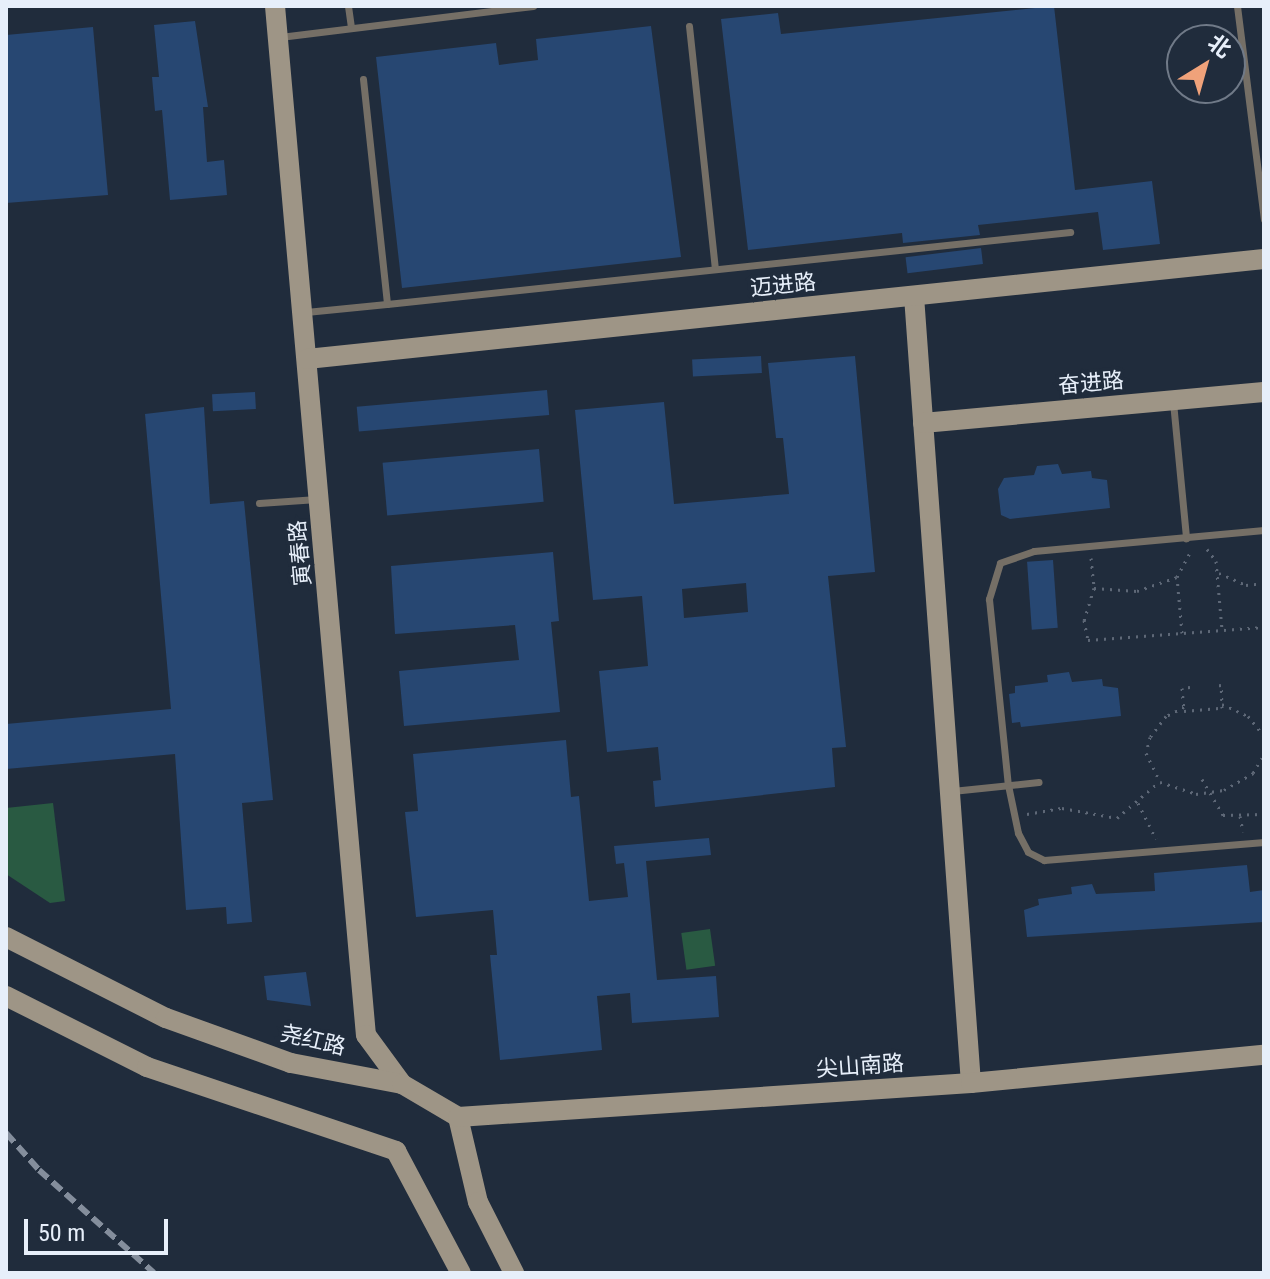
<!DOCTYPE html>
<html>
<head>
<meta charset="utf-8">
<style>
	body { margin:0 }
	#map { position:relative; width:1270px; height:1279px; overflow:hidden; background:#202c3c; font-family:"Roboto Condensed","Noto Sans SC",sans-serif }
	div>[style] { position:absolute }
	[style*='--x'] { left:calc(var(--x)*1px); top:calc(var(--y)*1px); width:calc(var(--w)*1px); rotate:calc(var(--a)*1deg) }
	.green>* { inset:0; background:#295a42; transform-origin:0 0 }
	.building>* { inset:0; background:#274772; transform-origin:0 0 }
	.path>* { height:3px; margin-top:-1.5px; transform-origin:0; background:repeating-linear-gradient(90deg,#5e6877 0 2px,transparent 0 8px) }
	.lane>* { height:7px; margin:-3.5px; padding:0 3.5px; transform-origin:3.5px; border-radius:3.5px; background:#756f66 }
	.secondary>* { height:20px; margin:-10px; padding:0 10px; transform-origin:10px; border-radius:10px; background:#9e9586 }
	.rail>* { height:6px; margin-top:-3px; transform-origin:0; background:repeating-linear-gradient(90deg,#848e9c 0 12px,transparent 0 18px) }
	span { translate:-50% -50%; white-space:nowrap; text-align:center; line-height:1.15; -webkit-text-stroke:7px #202c3c; paint-order:stroke }
	.street-label { font-size:22px; color:#e7effa }
	.frame { position:absolute; inset:0; border:8px solid #e7effa; pointer-events:none }
	.north { position:absolute; left:1166px; top:24px; width:80px; height:80px; box-sizing:border-box; background:#202c3c; border:2px solid #707a88; border-radius:50%; rotate:37deg; font-size:22px; font-weight:700; line-height:32px; text-align:center; color:#e7effa }
	.north::after { content:''; display:block; margin:auto; width:28px; height:36px; background:#f0a27a; clip-path:polygon(50% 0,100% 100%,50% 72%,0 100%) }
	.scale { position:absolute; left:24px; top:1219px; width:144px; height:36px; box-sizing:border-box; border:4px solid #e7effa; border-top:0; padding-left:10px; font-size:24px; line-height:28px; white-space:nowrap; color:#e7effa; -webkit-text-stroke:6px #202c3c; paint-order:stroke }
</style>
</head>
<body>
<div id="map">
	<div class="green">
		<i style="clip-path:polygon(53px 803px,65px 901px,50px 903px,6px 874px,6px 808px)"></i>
		<i style="left:710px;top:929px;width:37px;height:29px;rotate:82deg"></i>
	</div>
	<div class="building">
		<i style="clip-path:polygon(1054px 6px,1075px 190px,1152px 181px,1160px 244px,1103px 250px,1098px 212px,978px 225px,980px 235px,903px 243px,902px 233px,748px 250px,721px 19px,778px 13px,781px 34px)"></i>
		<i style="clip-path:polygon(195px 21px,208px 107px,203px 107px,207px 162px,224px 160px,227px 195px,170px 200px,162px 110px,155px 111px,152px 77px,159px 77px,154px 25px)"></i>
		<i style="clip-path:polygon(651px 26px,681px 257px,402px 288px,376px 57px,496px 43px,499px 65px,538px 60px,536px 39px)"></i>
		<i style="clip-path:polygon(93px 27px,108px 195px,6px 203px,6px 35px)"></i>
		<i style="left:981px;top:248px;width:16px;height:76px;rotate:83deg"></i>
		<i style="left:761px;top:356px;width:17px;height:69px;rotate:87deg"></i>
		<i style="clip-path:polygon(evenodd,855px 356px,875px 572px,828px 576px,846px 747px,832px 748px,835px 787px,655px 807px,653px 781px,661px 780px,658px 747px,607px 752px,599px 671px,648px 666px,642px 596px,593px 600px,575px 410px,664px 402px,674px 504px,789px 494px,783px 438px,776px 438px,768px 363px,855px 356px,746px 583px,748px 612px,684px 618px,682px 589px,746px 583px)"></i>
		<i style="left:547px;top:390px;width:25px;height:191px;rotate:85deg"></i>
		<i style="left:255px;top:392px;width:17px;height:43px;rotate:87deg"></i>
		<i style="clip-path:polygon(204px 407px,210px 504px,244px 501px,273px 800px,242px 803px,252px 922px,227px 924px,226px 907px,186px 910px,175px 754px,6px 769px,6px 724px,171px 709px,145px 414px)"></i>
		<i style="left:539px;top:449px;width:53px;height:157px;rotate:85deg"></i>
		<i style="clip-path:polygon(1058px 464px,1062px 474px,1091px 471px,1092px 478px,1107px 480px,1110px 508px,1010px 519px,1001px 515px,998px 489px,1004px 478px,1034px 475px,1037px 466px)"></i>
		<i style="clip-path:polygon(553px 552px,559px 621px,551px 622px,560px 712px,404px 726px,399px 671px,519px 660px,515px 625px,395px 634px,391px 566px)"></i>
		<i style="left:1053px;top:560px;width:68px;height:26px;rotate:86deg"></i>
		<i style="clip-path:polygon(1069px 672px,1072px 682px,1102px 679px,1103px 686px,1118px 688px,1121px 716px,1021px 727px,1020px 722px,1012px 723px,1009px 694px,1015px 693px,1015px 686px,1048px 682px,1047px 675px)"></i>
		<i style="clip-path:polygon(566px 740px,571px 797px,579px 796px,589px 901px,628px 897px,624px 863px,616px 864px,614px 846px,709px 838px,711px 855px,646px 861px,657px 980px,716px 976px,719px 1017px,632px 1023px,630px 993px,597px 996px,602px 1050px,500px 1060px,490px 955px,497px 955px,493px 910px,416px 917px,405px 812px,418px 811px,413px 754px)"></i>
		<i style="clip-path:polygon(1247px 865px,1250px 892px,1264px 890px,1264px 922px,1027px 937px,1024px 910px,1039px 905px,1038px 899px,1072px 894px,1071px 887px,1092px 884px,1096px 894px,1155px 891px,1154px 873px)"></i>
		<i style="clip-path:polygon(306px 972px,311px 1006px,267px 1000px,264px 976px)"></i>
	</div>
	<div class="path">
		<i style="--x:1207;--y:549;--w:15;--a:53"></i>
		<i style="--x:1216;--y:561;--w:69;--a:85"></i>
		<i style="--x:1091;--y:558;--w:30;--a:84"></i>
		<i style="--x:1094;--y:588;--w:34;--a:107"></i>
		<i style="--x:1084;--y:620;--w:20;--a:79"></i>
		<i style="--x:1088;--y:640;--w:176;--a:-4.2"></i>
		<i style="--x:1219;--y:573;--w:30;--a:24"></i>
		<i style="--x:1246;--y:585;--w:18;--a:-6"></i>
		<i style="--x:1094;--y:588;--w:43;--a:4"></i>
		<i style="--x:1137;--y:591;--w:42;--a:-19.3"></i>
		<i style="--x:1182;--y:633;--w:56;--a:-95.1"></i>
		<i style="--x:1177;--y:577;--w:30;--a:-62"></i>
		<i style="--x:1190;--y:687;--w:8;--a:173"></i>
		<i style="--x:1182;--y:688;--w:23;--a:85"></i>
		<i style="--x:1184;--y:711;--w:38;--a:-5"></i>
		<i style="--x:1222;--y:708;--w:23;--a:-92"></i>
		<i style="--x:1221;--y:685;--w:7;--a:172"></i>
		<i style="--x:1222;--y:704;--w:29;--a:25"></i>
		<i style="--x:1248;--y:716;--w:26;--a:51"></i>
		<i style="--x:1184;--y:707;--w:20;--a:153"></i>
		<i style="--x:1166;--y:716;--w:26;--a:127"></i>
		<i style="--x:1150;--y:737;--w:16;--a:104"></i>
		<i style="--x:1146;--y:753;--w:32;--a:64"></i>
		<i style="--x:1160;--y:782;--w:38;--a:18"></i>
		<i style="--x:1196;--y:794;--w:28;--a:-8"></i>
		<i style="--x:1224;--y:790;--w:34;--a:-30"></i>
		<i style="--x:1253;--y:773;--w:21;--a:-59"></i>
		<i style="--x:1202;--y:779;--w:42;--a:59.7"></i>
		<i style="--x:1223;--y:815;--w:41;--a:-1.4"></i>
		<i style="--x:1138;--y:803;--w:40;--a:63.4"></i>
		<i style="--x:1027;--y:814;--w:36;--a:-10"></i>
		<i style="--x:1062;--y:808;--w:56;--a:10.3"></i>
		<i style="--x:1117;--y:818;--w:55;--a:-40.6"></i>
		<i style="--x:1240;--y:816;--w:16;--a:79"></i>
	</div>
	<div class="lane">
		<i style="--x:348;--y:6;--w:22;--a:82"></i>
		<i style="--x:1237;--y:6;--w:215;--a:82.8"></i>
		<i style="--x:689;--y:26;--w:244;--a:83.9"></i>
		<i style="--x:280;--y:37;--w:255;--a:-7"></i>
		<i style="--x:363;--y:79;--w:226;--a:83.9"></i>
		<i style="--x:387;--y:304;--w:687;--a:-6.02"></i>
		<i style="--x:306;--y:312;--w:81;--a:-5.6"></i>
		<i style="--x:1173;--y:402;--w:137;--a:84.5"></i>
		<i style="--x:259;--y:503;--w:58;--a:-3.9"></i>
		<i style="--x:1264;--y:530;--w:231;--a:174.8"></i>
		<i style="--x:1034;--y:551;--w:36;--a:161"></i>
		<i style="--x:1000;--y:563;--w:38;--a:107"></i>
		<i style="--x:989;--y:599;--w:187;--a:84.2"></i>
		<i style="--x:1008;--y:785;--w:49;--a:78.2"></i>
		<i style="--x:1018;--y:833;--w:21;--a:62"></i>
		<i style="--x:1028;--y:852;--w:18;--a:27"></i>
		<i style="--x:1044;--y:860;--w:221;--a:-4.7"></i>
		<i style="--x:952;--y:791;--w:87;--a:-5.9"></i>
	</div>
	<div class="secondary">
		<i style="--x:275;--y:6;--w:1033;--a:84.95"></i>
		<i style="--x:366;--y:1035;--w:61;--a:53.7"></i>
		<i style="--x:914;--y:296;--w:789;--a:85.86"></i>
		<i style="--x:307;--y:359;--w:962;--a:-5.97"></i>
		<i style="--x:923;--y:423;--w:342;--a:-5.2"></i>
		<i style="--x:6;--y:937;--w:179;--a:26.9"></i>
		<i style="--x:166;--y:1018;--w:133;--a:19.8"></i>
		<i style="--x:291;--y:1063;--w:113;--a:10.7"></i>
		<i style="--x:402;--y:1084;--w:65;--a:30.5"></i>
		<i style="--x:458;--y:1117;--w:87;--a:76.8"></i>
		<i style="--x:478;--y:1202;--w:80;--a:63.1"></i>
		<i style="--x:6;--y:996;--w:158;--a:26.7"></i>
		<i style="--x:147;--y:1067;--w:263;--a:18.6"></i>
		<i style="--x:396;--y:1151;--w:138;--a:62"></i>
		<i style="--x:458;--y:1117;--w:514;--a:-3.79"></i>
		<i style="--x:971;--y:1083;--w:294;--a:-5.5"></i>
	</div>
	<div class="rail">
		<i style="--x:6;--y:1133;--w:50;--a:48.3"></i>
		<i style="--x:39;--y:1170;--w:154;--a:41.8"></i>
	</div>
	<div class="street-label">
		<span style="left:783px;top:285px;rotate:-6deg">迈进路</span>
		<span style="left:1091px;top:383px;rotate:-5deg">奋进路</span>
		<span style="left:300px;top:553px;rotate:-95deg">寅春路</span>
		<span style="left:313px;top:1040px;rotate:13deg">尧红路</span>
		<span style="left:860px;top:1066px;rotate:-4deg">尖山南路</span>
	</div>
	<div class="frame"></div>
	<div class="north">北</div>
	<div class="scale">50 m</div>
</div>
</body>
</html>
